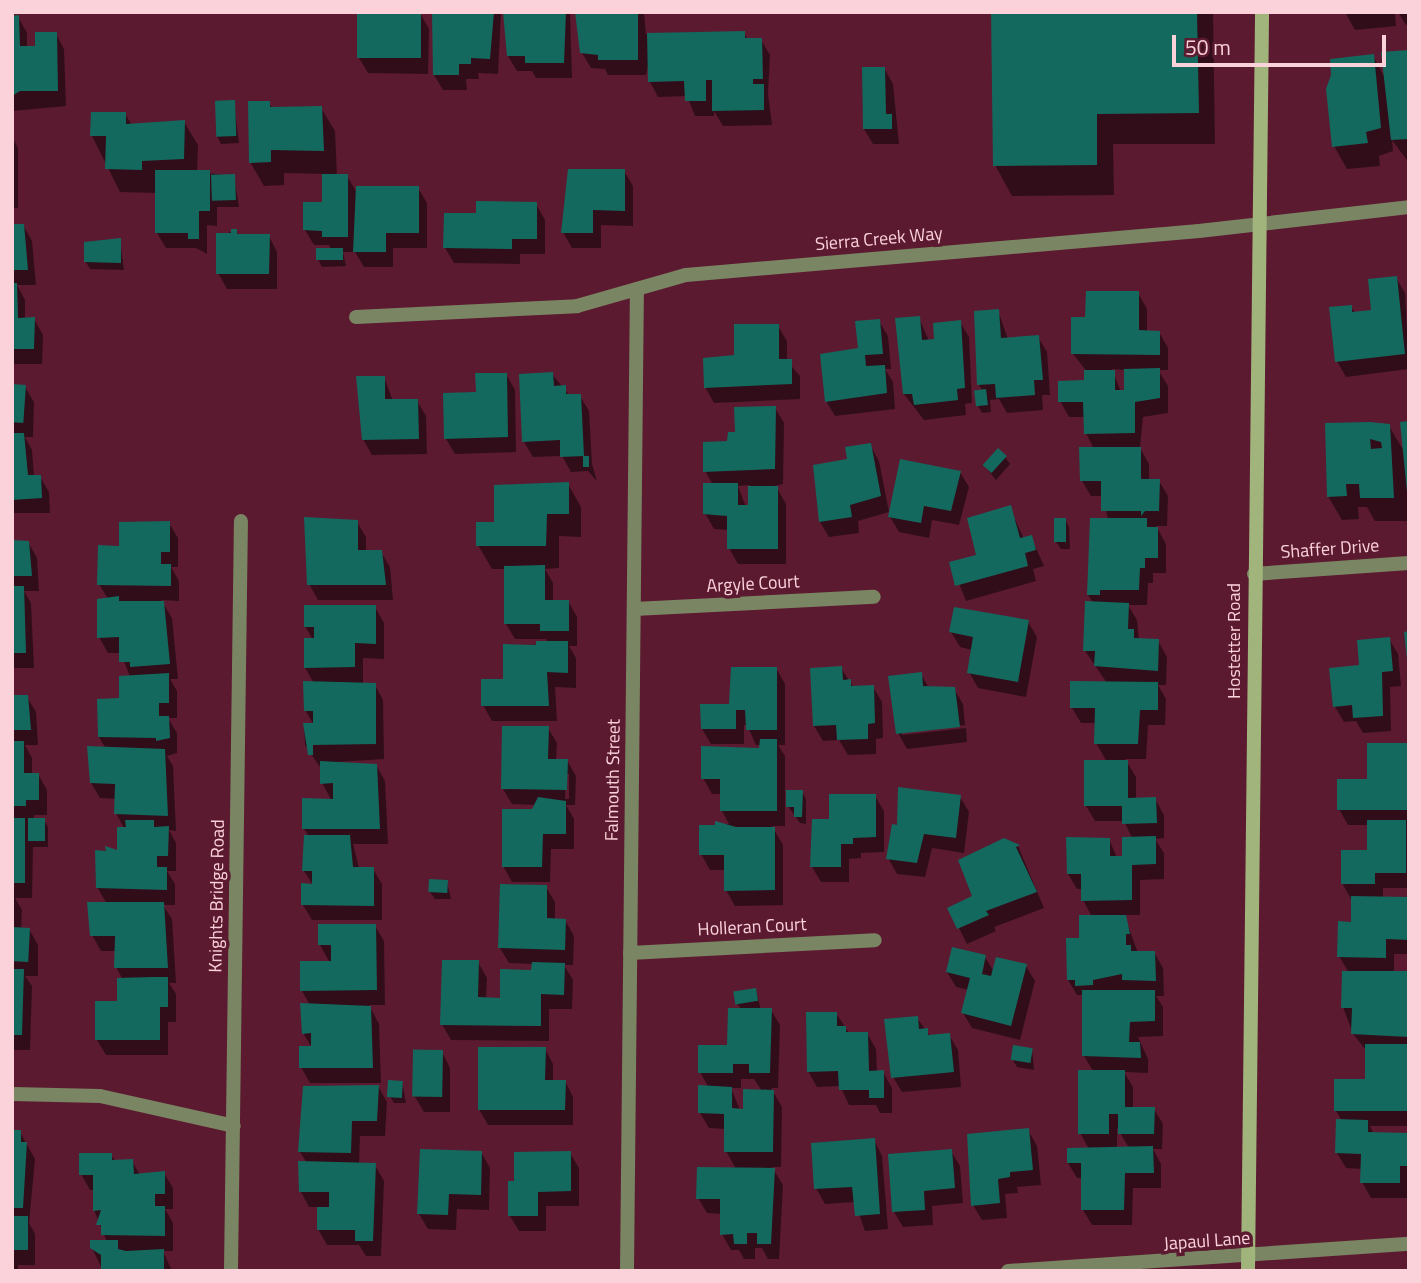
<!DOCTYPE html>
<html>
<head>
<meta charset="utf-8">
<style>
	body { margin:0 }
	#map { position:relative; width:1421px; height:1283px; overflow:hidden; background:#5b1a30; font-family:"Titillium Web",sans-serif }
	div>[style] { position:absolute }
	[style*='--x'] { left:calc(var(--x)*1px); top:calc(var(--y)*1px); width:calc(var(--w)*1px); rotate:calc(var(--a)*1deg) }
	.shadow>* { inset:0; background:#0007 }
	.building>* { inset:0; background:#14695f; transform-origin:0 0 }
	.street>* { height:14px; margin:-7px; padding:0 7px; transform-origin:7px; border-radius:7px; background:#7a8663 }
	.secondary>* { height:14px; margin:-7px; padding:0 7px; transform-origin:7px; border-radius:7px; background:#a1b47b }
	span { translate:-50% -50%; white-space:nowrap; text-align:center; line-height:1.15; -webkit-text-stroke:7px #5b1a30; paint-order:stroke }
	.street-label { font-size:18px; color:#fbd1da }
	.frame { position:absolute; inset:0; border:14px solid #fbd1da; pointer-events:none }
	.scale { position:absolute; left:1172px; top:35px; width:214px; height:32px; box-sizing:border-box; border:4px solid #fbd1da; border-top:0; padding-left:9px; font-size:21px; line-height:24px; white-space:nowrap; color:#fbd1da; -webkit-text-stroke:5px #5b1a30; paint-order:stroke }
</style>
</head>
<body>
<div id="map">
	<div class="shadow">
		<i style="clip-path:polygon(434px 12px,501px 12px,498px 74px,478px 73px,479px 79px,466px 79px,467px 90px,443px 90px,434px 75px)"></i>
		<i style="clip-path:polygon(506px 12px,570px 12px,572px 78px,536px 78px,532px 71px,517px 71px,508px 56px)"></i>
		<i style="clip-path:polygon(578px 12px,644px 12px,646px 34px,744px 33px,748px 40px,761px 40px,770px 55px,768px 94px,772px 125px,723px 126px,714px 111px,714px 116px,695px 116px,687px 96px,658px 97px,650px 82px,649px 61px,646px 75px,608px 75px,605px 69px,591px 68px,582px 53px)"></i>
		<i style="clip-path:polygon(993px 12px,1213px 12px,1215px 144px,1113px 144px,1114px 195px,1012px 196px,995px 165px)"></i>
		<i style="clip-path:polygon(1345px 12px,1395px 12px,1396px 26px,1355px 30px)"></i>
		<i style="clip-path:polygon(1398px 12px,1409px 12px,1409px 25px,1406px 25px)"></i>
		<i style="clip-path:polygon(420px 13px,429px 29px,428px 74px,368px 73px,359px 58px)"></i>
		<i style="clip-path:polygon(12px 17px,18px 17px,27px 33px,27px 48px,37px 48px,56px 34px,64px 49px,66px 106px,12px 111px)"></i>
		<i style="clip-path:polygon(1409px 52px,1409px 163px,1392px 140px,1393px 151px,1379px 156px,1380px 166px,1347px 169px,1334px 146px,1373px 56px,1385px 78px)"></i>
		<i style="clip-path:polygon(884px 68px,893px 84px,899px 144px,873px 144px,864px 129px)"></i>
		<i style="clip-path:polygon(234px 102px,239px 143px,221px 144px,217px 136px)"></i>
		<i style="clip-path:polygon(269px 103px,272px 108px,321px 108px,335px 131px,337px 176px,347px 176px,357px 193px,418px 188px,427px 203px,427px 248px,393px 248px,393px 267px,364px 267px,355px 252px,343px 252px,346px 266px,322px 267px,318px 259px,331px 250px,329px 245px,314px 245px,305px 230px,324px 204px,324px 174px,284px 173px,284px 185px,264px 186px,250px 162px)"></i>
		<i style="clip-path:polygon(125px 114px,132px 125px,184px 122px,198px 145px,197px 172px,234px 176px,239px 207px,217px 207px,217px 226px,207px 225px,207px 254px,196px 248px,166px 248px,157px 233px,157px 193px,120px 192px,92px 136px)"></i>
		<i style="clip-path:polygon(12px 137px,18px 148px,18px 208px,12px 208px)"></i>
		<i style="clip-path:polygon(624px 171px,633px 186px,633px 226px,601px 225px,601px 248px,572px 248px,563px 232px)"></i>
		<i style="clip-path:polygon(536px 204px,545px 220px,545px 254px,520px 254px,520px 264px,454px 263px,445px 248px,477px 215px)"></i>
		<i style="clip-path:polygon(12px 225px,23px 225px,32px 241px,36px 285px,17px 285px,25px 300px,25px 319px,34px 319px,43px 335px,42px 364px,12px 364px)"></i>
		<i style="clip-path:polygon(236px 231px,239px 236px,269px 236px,277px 252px,277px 289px,227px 289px,218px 273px,218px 235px)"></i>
		<i style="clip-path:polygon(120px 240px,124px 270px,90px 269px,86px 262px)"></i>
		<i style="clip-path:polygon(1396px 278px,1405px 293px,1409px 369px,1346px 377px,1337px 361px,1351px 307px,1355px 313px,1373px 311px)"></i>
		<i style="clip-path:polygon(evenodd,1138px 293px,1147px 309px,1147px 332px,1159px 332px,1168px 348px,1168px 370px,1158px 370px,1168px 386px,1168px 413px,1143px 417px,1140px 448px,1149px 464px,1149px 480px,1159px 481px,1168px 496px,1167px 526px,1156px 526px,1166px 544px,1166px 573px,1153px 573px,1153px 583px,1148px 583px,1147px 605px,1128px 605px,1137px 620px,1139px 640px,1158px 641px,1167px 657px,1166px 685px,1158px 685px,1166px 699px,1165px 725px,1148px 725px,1146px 759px,1125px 759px,1136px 777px,1136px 799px,1155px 799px,1164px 815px,1164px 838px,1155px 839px,1164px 853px,1164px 879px,1140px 880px,1140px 915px,1124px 915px,1138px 953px,1154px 952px,1163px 968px,1164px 996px,1156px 996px,1163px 1007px,1163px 1036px,1138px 1037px,1148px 1059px,1148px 1073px,1124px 1072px,1133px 1087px,1133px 1109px,1154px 1109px,1163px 1124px,1162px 1149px,1153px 1149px,1161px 1164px,1161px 1188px,1133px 1188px,1132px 1225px,1092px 1225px,1083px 1210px,1082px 1178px,1077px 1178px,1068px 1163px,1089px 1149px,1080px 1133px,1093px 1071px,1084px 1056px,1082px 995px,1077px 995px,1068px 980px,1092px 917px,1083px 900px,1083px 889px,1077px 889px,1068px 874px,1109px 839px,1117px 858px,1124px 858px,1132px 838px,1124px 821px,1095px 821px,1086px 806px,1107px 762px,1096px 743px,1096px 723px,1081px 723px,1072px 708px,1107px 683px,1085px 651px,1093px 603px,1088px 595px,1108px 519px,1102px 496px,1091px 496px,1082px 481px,1094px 449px,1086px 433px,1085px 417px,1069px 417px,1060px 401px,1086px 382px,1085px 369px,1073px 354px,1087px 319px,1138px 293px,1112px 369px,1126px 370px,1126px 397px,1123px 397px,1112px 369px,1138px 293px,1117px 1128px,1129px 1148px,1117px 1149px,1117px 1128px)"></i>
		<i style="clip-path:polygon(998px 311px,1008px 339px,1038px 337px,1047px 352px,1050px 395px,1042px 395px,1043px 410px,1007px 413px,999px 399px,990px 400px,991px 412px,982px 413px,978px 406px,976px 392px,983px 391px,979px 385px)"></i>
		<i style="clip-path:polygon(919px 318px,929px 341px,936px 341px,960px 322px,969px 337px,972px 403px,965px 404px,966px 415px,924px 420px,904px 394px)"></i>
		<i style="clip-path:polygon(879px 321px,888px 336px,891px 369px,885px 369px,893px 382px,895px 409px,835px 416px,826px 401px)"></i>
		<i style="clip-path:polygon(778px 326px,787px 341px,787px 361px,800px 376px,800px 399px,714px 403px,705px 387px,735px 357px)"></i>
		<i style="clip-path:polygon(506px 374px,515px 390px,516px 452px,455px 454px,446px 439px,478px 393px)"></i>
		<i style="clip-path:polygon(552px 374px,570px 396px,580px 396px,589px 411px,592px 464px,597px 481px,588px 471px,571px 472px,562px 456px,533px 457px,524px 442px)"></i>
		<i style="clip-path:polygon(384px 377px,393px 401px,417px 401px,426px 416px,427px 454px,372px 455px,363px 439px)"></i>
		<i style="clip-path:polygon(12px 386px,25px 387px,34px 402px,33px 437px,25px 437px,32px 450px,34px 477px,40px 477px,49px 492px,50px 513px,12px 513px)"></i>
		<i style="clip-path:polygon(evenodd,775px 408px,784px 423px,783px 484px,766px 488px,777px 488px,786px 504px,786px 564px,738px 564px,729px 548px,729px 530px,714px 529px,705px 513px,713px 485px,705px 471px,736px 433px,775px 408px,750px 485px,750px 507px,746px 507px,738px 486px,750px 485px)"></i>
		<i style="clip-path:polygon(1409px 423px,1407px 521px,1375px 521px,1367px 507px,1358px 507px,1359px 519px,1342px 520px,1328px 496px,1327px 425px,1389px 426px,1405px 453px)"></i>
		<i style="clip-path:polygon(870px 445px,879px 461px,889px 512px,858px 521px,859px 533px,829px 537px,820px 522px,849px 461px)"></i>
		<i style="clip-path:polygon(1005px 457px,1010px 464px,996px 480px,985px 466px)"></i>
		<i style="clip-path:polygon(960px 472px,969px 487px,959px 525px,932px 520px,929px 538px,899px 532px,890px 517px)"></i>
		<i style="clip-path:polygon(568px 484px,581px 507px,581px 537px,559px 536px,559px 568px,545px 569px,553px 583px,553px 601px,568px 601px,577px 617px,577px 646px,569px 646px,576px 658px,576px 688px,555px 687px,557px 721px,492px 721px,483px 705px,505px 681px,505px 646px,549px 644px,546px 639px,515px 639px,506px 624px,506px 569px,492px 569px,478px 545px,496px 524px)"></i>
		<i style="clip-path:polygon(1010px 508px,1024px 539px,1031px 537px,1044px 566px,1033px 569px,1036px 581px,966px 601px,951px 563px,978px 556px)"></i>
		<i style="clip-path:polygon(1065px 519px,1069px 527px,1070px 549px,1061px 549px,1056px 542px)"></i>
		<i style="clip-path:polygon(357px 522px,366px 537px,366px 552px,381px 552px,390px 567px,393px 600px,318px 600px,309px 584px)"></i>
		<i style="clip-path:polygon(169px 523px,178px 538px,178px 567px,171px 567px,179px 581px,179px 601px,161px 600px,172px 618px,178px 679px,170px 679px,177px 691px,177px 718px,168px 718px,177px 733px,177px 753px,167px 756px,173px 766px,176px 831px,169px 830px,176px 843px,176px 871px,167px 871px,175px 884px,175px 905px,163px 905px,172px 919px,176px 983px,169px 983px,176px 994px,176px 1022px,168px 1022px,168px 1055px,106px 1055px,97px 1040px,118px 1003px,123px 980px,116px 967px,116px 951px,101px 951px,92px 935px,107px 904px,97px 887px,119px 853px,124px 828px,116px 813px,116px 799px,100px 798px,91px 783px,106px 749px,99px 737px,130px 677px,121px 653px,108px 653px,99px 637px,109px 601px,99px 584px,121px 547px)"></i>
		<i style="clip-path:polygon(12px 542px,28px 542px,37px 558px,39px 591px,24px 591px,31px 603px,34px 668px,12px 668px)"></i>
		<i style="clip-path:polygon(375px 607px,384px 623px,384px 659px,363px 658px,363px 684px,375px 685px,383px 700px,384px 759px,320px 763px,376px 765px,385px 781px,388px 844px,353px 844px,359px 868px,373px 869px,382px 884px,382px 920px,312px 920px,303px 905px,313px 885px,304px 871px,309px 836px,304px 829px,332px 801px,322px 783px,322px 770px,305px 745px,304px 725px,314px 725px,305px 710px,314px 683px,305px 668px,313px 640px,305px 626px)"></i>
		<i style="clip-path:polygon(1028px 622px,1037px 637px,1026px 697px,978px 688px,969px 672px,972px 650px,960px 647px,951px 632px)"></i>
		<i style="clip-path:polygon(1389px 639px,1398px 654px,1401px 686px,1390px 687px,1391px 731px,1363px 733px,1356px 721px,1344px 722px,1335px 707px,1361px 667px)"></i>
		<i style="clip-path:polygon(776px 668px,785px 684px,785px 745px,778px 745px,785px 756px,785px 826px,772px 826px,783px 845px,783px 905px,735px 906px,726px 890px,726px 870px,710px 870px,701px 854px,701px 826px,729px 824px,722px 811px,722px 794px,712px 794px,703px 778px,761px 750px,761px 745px,756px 745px,747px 725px,744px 725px,744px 744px,711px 744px,702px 729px)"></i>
		<i style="clip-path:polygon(841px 668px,854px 688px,873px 687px,882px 702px,883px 738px,876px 739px,876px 754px,848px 755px,839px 740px,823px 741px,814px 726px)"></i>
		<i style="clip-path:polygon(921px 674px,929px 688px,954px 689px,963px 704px,965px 725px,902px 732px,902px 735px,966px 728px,967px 742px,907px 749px,898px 733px)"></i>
		<i style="clip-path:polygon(12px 696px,27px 697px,36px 712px,38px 745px,25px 745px,32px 758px,32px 774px,38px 774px,47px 790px,47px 815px,34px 815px,34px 820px,44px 820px,48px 827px,48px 847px,33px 847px,32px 898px,15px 898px,22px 910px,21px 929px,29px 929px,38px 945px,38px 976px,25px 976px,32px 986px,30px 1050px,12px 1050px)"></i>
		<i style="clip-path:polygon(evenodd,548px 728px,557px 743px,556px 760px,567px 760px,576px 776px,575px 805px,566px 805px,574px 819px,574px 849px,551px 849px,550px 882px,512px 882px,503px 866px,536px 805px,512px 804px,503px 789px,548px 728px,566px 774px,569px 774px,569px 799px,565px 799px,566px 774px)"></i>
		<i style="clip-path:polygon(1409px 745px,1409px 888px,1383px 888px,1383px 898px,1409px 899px,1409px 954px,1394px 954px,1394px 973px,1409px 973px,1409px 1126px,1370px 1126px,1374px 1134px,1409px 1134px,1408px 1198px,1371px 1198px,1362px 1182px,1362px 1169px,1346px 1168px,1337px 1153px,1342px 1121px,1336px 1111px,1366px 1081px,1366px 1050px,1353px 1034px,1343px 1007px,1349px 973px,1339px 956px,1353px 923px,1351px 899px,1342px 883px,1369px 852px,1368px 825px,1348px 825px,1339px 809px)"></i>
		<i style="clip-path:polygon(802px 792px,806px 799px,806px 824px,800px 823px,787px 805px)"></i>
		<i style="clip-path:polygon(875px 796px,884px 811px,884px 852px,861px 853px,861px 858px,849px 859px,849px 882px,821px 882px,812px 867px,831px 820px)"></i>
		<i style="clip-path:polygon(960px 797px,969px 812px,964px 853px,932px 848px,925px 877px,897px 874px,888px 858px)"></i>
		<i style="clip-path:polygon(1004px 840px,1018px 846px,1044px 908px,994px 927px,996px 931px,967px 944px,949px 908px,974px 896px)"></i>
		<i style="clip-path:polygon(447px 882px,451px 899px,435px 899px,430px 892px)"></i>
		<i style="clip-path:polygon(546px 887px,555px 902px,555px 920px,565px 920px,574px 936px,573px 965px,564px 965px,573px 980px,572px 1009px,549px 1009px,549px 1041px,451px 1040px,442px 1024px,478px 962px,487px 978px,486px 999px,502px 1000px,533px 971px,533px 964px,509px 963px,500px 948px)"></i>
		<i style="clip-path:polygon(375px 926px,384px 941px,385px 1005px,369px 1005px,379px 1024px,381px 1083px,310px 1083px,301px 1067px,312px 1048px,303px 1033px,310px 1005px,302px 991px,330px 963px,320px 945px)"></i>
		<i style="clip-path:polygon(985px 957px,994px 972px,1026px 966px,1035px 981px,1020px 1040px,972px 1028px,963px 1013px,969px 990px,956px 987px,947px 972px)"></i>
		<i style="clip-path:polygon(evenodd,756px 990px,761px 1010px,771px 1010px,780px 1025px,778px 1088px,771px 1088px,782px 1107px,781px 1167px,772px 1167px,783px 1185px,779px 1259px,768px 1259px,762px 1248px,755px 1248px,755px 1259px,744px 1259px,739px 1250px,731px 1250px,722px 1234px,722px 1214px,707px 1213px,698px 1198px,736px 1169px,726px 1151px,726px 1129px,709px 1128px,700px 1113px,709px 1088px,700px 1072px,729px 1047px,741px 1009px,736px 1002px,756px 990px,741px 1079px,754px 1079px,762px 1091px,745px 1110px,740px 1110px,731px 1088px,741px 1088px,741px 1079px)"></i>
		<i style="clip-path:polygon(836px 1013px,849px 1033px,867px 1033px,876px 1049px,877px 1072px,883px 1072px,892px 1088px,892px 1113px,880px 1113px,876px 1105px,849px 1105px,840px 1086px,817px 1087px,808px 1071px)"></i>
		<i style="clip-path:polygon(917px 1018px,930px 1036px,949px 1035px,958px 1050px,961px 1087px,902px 1092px,893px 1077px)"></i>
		<i style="clip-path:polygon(545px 1049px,553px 1064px,553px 1081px,565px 1081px,573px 1097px,573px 1125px,488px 1125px,479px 1109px)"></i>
		<i style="clip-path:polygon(1032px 1049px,1034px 1070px,1017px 1067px,1013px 1060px)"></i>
		<i style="clip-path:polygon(442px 1052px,450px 1068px,450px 1112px,424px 1112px,415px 1097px)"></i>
		<i style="clip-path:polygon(402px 1082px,406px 1103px,394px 1103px,390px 1096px)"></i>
		<i style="clip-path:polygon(378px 1086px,387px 1102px,385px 1136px,360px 1136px,359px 1165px,375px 1165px,384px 1181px,381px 1256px,366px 1256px,359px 1245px,327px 1245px,318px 1229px,318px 1207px,309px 1207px,301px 1192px,307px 1163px,300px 1152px)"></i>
		<i style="clip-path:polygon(1028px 1130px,1037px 1146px,1041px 1185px,1017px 1187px,1018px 1193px,1005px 1194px,1007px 1218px,982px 1220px,973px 1205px)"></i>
		<i style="clip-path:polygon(12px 1132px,20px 1132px,35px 1159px,29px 1223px,35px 1234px,35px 1265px,18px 1265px,18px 1271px,12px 1271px)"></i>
		<i style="clip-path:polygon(874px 1140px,882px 1156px,888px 1229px,865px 1231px,855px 1202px,825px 1204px,816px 1188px)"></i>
		<i style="clip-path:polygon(951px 1151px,960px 1166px,963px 1203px,932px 1206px,933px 1225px,903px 1227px,894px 1212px)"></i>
		<i style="clip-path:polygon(481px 1152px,490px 1168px,489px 1210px,457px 1209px,456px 1230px,428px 1229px,419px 1214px)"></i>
		<i style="clip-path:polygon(570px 1153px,579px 1168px,579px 1206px,546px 1206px,546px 1231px,519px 1231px,510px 1216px,516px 1183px)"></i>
		<i style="clip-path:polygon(111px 1155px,115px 1161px,132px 1161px,140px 1175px,164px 1173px,173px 1188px,173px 1209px,165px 1209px,173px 1223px,173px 1251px,163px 1251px,172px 1271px,103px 1271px,92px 1248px,107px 1242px,94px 1210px,94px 1190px,90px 1190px,81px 1174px)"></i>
	</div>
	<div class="building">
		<i style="left:357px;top:12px;width:64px;height:46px"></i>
		<i style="clip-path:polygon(432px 12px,494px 12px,490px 59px,471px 58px,471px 64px,459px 64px,459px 75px,433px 75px)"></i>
		<i style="clip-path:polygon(503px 12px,566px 12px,564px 63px,525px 63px,525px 56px,507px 56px)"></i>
		<i style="clip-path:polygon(575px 12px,638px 12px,638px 60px,598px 60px,598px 55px,580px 53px)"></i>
		<i style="clip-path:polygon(991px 12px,1197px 12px,1199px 113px,1097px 114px,1097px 165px,993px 166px)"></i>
		<i style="clip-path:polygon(19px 15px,20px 46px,35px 46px,35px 32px,57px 32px,58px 91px,20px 91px,12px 96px,12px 16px)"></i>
		<i style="clip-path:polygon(745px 31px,745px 38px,762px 38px,763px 79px,753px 79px,753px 84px,764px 84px,764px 110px,712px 111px,712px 80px,706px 80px,706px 101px,685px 101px,684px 81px,648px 82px,647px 33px)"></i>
		<i style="clip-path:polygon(1409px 50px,1409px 139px,1391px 140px,1381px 52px)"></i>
		<i style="clip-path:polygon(1374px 54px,1381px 128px,1366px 132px,1368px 143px,1332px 147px,1326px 89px,1331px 75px,1330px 59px)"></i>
		<i style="clip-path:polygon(862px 67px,885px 67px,886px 114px,892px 114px,892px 129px,863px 129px)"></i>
		<i style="left:235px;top:100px;width:36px;height:20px;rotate:88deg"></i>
		<i style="clip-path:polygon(248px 101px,270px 101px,270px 107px,322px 106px,324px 151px,271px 150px,271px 162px,249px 163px)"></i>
		<i style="clip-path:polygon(91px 112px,126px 112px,126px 124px,185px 120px,184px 159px,142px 161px,142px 170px,105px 169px,106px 136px,90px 136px)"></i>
		<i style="clip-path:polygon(568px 169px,625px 169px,625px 211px,593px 210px,593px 233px,561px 233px)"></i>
		<i style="clip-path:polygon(155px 170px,210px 170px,210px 211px,199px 211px,199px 239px,188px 239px,188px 233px,155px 233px)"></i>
		<i style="left:235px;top:174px;width:26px;height:24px;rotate:88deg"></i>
		<i style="clip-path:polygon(322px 174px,348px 174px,348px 237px,322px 237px,322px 231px,303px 230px,303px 202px,322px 202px)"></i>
		<i style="clip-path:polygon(356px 186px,419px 186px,419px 233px,386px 233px,386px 252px,353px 252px)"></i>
		<i style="clip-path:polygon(476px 201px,537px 202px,537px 239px,512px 239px,512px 249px,443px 248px,444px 213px,476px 213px)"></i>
		<i style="clip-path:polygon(12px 224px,24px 224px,28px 270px,12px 270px)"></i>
		<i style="clip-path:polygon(231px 229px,237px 229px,237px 234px,270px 234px,269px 274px,216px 274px,216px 233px,231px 233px)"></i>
		<i style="clip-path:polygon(121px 238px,121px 263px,84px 262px,84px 242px)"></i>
		<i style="left:316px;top:248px;width:27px;height:12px"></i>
		<i style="clip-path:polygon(1397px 276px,1405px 354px,1335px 362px,1329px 307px,1352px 305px,1352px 312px,1371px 310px,1368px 279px)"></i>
		<i style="clip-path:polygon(12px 283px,17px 283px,18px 318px,35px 317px,34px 349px,12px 349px)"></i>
		<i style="clip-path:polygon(1086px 291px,1139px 291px,1139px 330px,1160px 331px,1160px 355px,1071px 354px,1071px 317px,1085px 317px)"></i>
		<i style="clip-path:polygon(999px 309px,1001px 338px,1039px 335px,1043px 380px,1034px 380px,1035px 395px,996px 398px,995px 384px,977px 385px,974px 311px)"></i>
		<i style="clip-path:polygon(920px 316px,922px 340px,934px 339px,933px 323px,961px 320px,965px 388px,957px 389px,958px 400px,914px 405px,912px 394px,903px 394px,895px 318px)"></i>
		<i style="clip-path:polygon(880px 319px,883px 354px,865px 355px,866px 366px,885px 365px,887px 393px,825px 402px,820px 354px,858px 348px,855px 321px)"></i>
		<i style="clip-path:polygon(734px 324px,779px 324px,779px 359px,792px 359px,792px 384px,704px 388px,703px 358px,734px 355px)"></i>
		<i style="clip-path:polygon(1160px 368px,1160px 398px,1135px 402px,1135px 433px,1084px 434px,1083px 402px,1058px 402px,1058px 381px,1084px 380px,1084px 370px,1115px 370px,1115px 390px,1124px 390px,1124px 369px)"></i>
		<i style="clip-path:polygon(553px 372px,554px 386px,566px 385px,566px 394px,581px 394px,584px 456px,560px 457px,560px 440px,522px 442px,519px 374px)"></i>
		<i style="clip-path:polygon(475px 373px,507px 373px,508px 437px,444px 439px,443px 393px,476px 392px)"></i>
		<i style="clip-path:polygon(356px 376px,385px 376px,385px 399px,418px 399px,419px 439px,362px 440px)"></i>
		<i style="left:12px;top:384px;width:14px;height:38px;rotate:4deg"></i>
		<i style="left:986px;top:389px;width:16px;height:12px;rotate:83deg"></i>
		<i style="clip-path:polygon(776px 406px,775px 469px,703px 472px,703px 442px,727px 441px,728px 432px,735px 432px,734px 407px)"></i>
		<i style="clip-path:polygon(1409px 421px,1409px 492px,1407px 492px,1400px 422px)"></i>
		<i style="clip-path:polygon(evenodd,1370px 422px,1390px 424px,1394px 498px,1360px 498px,1359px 484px,1346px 484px,1347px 496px,1327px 497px,1325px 423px,1370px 422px,1370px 439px,1381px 442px,1382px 448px,1371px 449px,1370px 439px)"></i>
		<i style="clip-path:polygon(12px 433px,24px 433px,28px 475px,41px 475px,42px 498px,12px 500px)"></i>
		<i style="clip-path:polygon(871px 443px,881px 496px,850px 505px,852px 517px,819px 522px,813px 465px,847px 459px,845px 447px)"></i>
		<i style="clip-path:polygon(1079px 447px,1141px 447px,1141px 479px,1160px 479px,1159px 511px,1145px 511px,1141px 516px,1141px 511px,1101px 511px,1101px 481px,1080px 481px)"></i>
		<i style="left:998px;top:448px;width:12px;height:23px;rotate:42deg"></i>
		<i style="left:583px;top:456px;width:6px;height:11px"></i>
		<i style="clip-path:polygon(900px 459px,961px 471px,951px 511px,924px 506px,921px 523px,888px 517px)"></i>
		<i style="clip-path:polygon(569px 482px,569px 514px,547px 514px,546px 546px,476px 546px,476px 522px,494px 522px,494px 485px)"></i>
		<i style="clip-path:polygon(703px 483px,738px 483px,738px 505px,748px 505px,748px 486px,778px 486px,778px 549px,727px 549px,727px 516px,703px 514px)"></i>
		<i style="clip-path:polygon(1011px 505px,1020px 538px,1032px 535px,1036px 550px,1025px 553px,1028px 566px,955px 586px,949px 562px,976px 555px,967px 518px)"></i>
		<i style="clip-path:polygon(304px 517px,358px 520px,358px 550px,382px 550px,386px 585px,307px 585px)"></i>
		<i style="left:1054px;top:518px;width:12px;height:24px"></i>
		<i style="clip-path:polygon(1090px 518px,1147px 518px,1147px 527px,1158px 527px,1158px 558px,1145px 558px,1145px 568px,1140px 568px,1139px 590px,1100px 590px,1100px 595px,1087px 595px)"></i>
		<i style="clip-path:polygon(170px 521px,170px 552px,161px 552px,161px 564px,171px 564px,171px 586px,97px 585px,98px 545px,119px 546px,119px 522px)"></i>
		<i style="clip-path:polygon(12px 540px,29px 541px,32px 576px,12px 576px)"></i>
		<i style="clip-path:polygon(545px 565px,545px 600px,569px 600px,569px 631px,540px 631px,540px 624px,504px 624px,504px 566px)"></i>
		<i style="clip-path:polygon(12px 586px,24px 586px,26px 653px,12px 653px)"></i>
		<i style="clip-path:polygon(119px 596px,119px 601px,164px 601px,170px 664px,130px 667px,130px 662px,119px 662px,119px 637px,97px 638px,97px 599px)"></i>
		<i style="clip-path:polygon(1085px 601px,1129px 603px,1128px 629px,1134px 629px,1134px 638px,1159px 639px,1158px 671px,1094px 666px,1095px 651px,1083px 651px)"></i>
		<i style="clip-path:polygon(304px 605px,376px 605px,376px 644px,355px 643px,355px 667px,304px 668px,304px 638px,314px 638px,314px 627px,304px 627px)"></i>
		<i style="clip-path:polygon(954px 607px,1029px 620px,1018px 682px,967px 673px,973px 637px,949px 632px)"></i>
		<i style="clip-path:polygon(1409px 631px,1409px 659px,1407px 659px,1404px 632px)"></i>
		<i style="clip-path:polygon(1390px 637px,1393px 671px,1382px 672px,1383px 716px,1353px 718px,1352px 705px,1333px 707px,1329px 668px,1359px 665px,1357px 640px)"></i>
		<i style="clip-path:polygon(536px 641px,568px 641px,568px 673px,547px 672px,549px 706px,481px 706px,481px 679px,503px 679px,503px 644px,536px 645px)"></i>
		<i style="clip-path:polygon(842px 666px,843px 680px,851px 679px,851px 686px,874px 685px,875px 723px,868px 724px,868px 739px,837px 740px,836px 725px,813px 726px,810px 668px)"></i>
		<i style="clip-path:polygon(731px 667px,777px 667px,777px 730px,746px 730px,745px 710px,736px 710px,736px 729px,701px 729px,700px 704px,729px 704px)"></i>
		<i style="clip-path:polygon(922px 672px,923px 686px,955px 687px,960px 727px,896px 734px,888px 676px)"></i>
		<i style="clip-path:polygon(169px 673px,169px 703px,159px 703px,159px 716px,169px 716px,170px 738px,156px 741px,156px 738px,98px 737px,97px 699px,119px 698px,119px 676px)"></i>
		<i style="clip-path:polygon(303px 681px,376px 683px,376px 744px,313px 745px,313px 755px,308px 755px,303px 723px,313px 723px,313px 711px,304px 711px)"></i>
		<i style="clip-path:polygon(1070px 681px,1158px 682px,1158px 710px,1140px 710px,1138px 744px,1094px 744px,1095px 708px,1070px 708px)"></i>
		<i style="clip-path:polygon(12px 695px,28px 695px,31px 730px,12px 730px)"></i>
		<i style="clip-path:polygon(502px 726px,549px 726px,548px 759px,568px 759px,567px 790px,501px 789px)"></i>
		<i style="clip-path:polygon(760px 739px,777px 739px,777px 811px,720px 811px,720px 779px,701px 779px,701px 746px,759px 748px)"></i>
		<i style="clip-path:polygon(12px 741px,24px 741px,24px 773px,39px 773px,39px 800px,26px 800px,26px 806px,12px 806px)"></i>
		<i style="clip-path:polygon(1367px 743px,1409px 743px,1409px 810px,1337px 810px,1337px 779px,1367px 779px)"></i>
		<i style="clip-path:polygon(87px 746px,165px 749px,168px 816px,114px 814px,115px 784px,90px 783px)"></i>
		<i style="clip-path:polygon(1084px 760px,1128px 760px,1128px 798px,1156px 797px,1157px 823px,1122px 824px,1122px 806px,1084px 806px)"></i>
		<i style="clip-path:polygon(320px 761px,377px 764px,380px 829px,302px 829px,302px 798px,333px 799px,333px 783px,320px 784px)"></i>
		<i style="clip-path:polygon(898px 787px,961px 795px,956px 838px,924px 834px,917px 863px,886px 859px,892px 824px,897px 825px)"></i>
		<i style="clip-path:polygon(786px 790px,803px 790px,802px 817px,794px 817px,794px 807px,786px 807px)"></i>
		<i style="clip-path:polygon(829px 794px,876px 794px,876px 837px,853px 838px,853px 844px,841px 844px,841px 867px,810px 867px,812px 819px,829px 819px)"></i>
		<i style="clip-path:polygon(538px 797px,566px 801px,566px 834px,543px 834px,542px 867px,502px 867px,502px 809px,532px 809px)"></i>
		<i style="left:13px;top:818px;width:12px;height:65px"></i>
		<i style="left:45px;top:818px;width:23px;height:17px;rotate:90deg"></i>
		<i style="clip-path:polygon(125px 820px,154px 820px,154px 827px,169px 826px,168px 856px,157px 856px,157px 867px,167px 867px,167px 890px,96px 888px,95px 850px,106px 851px,105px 846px,117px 850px,117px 827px,126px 827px)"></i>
		<i style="clip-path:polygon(1367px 820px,1406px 820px,1406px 873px,1375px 873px,1375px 884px,1341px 884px,1341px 850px,1367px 850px)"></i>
		<i style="clip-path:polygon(715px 821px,736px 827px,775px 827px,775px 890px,724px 891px,724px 855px,699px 855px,699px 825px,715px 825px)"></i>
		<i style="clip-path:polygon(304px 835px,350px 835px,353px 867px,374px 867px,374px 906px,301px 905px,301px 883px,312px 884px,312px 871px,302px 871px)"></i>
		<i style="clip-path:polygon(1156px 836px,1156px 864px,1132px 865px,1132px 900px,1081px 901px,1081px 874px,1067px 874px,1066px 837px,1110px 838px,1110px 856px,1122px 856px,1122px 837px)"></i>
		<i style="clip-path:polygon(1004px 838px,1020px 845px,1016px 847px,1037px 892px,986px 911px,989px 915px,957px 929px,947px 908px,972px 896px,958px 860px)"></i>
		<i style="left:429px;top:879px;width:19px;height:13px;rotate:3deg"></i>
		<i style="clip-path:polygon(500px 884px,547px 885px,547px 918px,566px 919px,565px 950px,498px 948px)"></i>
		<i style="clip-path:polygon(1351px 896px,1409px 897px,1409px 940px,1386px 939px,1386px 958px,1337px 957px,1338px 921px,1351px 922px)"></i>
		<i style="clip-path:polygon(87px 902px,164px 902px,168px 968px,114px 968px,115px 936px,90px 936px)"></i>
		<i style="clip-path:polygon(1079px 915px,1126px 915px,1130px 934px,1126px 934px,1126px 945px,1131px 945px,1131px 951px,1155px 951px,1156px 981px,1122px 980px,1122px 974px,1093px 980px,1093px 985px,1075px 986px,1075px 980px,1067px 980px,1066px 938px,1079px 938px)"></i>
		<i style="clip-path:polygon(318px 924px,376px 924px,377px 990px,300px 991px,300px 961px,331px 961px,331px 945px,318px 945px)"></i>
		<i style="left:12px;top:927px;width:18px;height:34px;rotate:3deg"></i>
		<i style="clip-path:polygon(952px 947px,986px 955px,982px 974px,991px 976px,996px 957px,1027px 964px,1011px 1026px,961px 1013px,970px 978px,946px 972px)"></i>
		<i style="clip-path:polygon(442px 960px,479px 960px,478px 997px,500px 998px,500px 969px,531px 970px,532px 962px,565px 963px,564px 995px,541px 994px,541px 1026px,440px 1025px)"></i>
		<i style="clip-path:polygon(12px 969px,24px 969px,22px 1035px,12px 1035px)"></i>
		<i style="clip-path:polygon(1342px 971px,1409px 971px,1409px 1037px,1351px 1034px,1352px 1008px,1341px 1008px)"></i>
		<i style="clip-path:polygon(153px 977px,168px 977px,168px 1007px,160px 1007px,160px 1040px,95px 1040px,95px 1001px,117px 1001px,117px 978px)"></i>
		<i style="left:756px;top:988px;width:13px;height:23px;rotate:81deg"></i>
		<i style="clip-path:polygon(1082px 990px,1155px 990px,1155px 1021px,1130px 1022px,1129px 1042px,1140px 1042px,1141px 1058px,1082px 1056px)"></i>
		<i style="clip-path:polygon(300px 1003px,371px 1006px,373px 1068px,299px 1068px,299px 1046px,311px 1046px,311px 1033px,302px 1034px)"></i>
		<i style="clip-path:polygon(728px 1008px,772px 1008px,770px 1073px,749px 1073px,749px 1064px,733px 1064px,733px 1073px,698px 1073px,698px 1045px,727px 1045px)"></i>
		<i style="clip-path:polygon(806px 1012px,837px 1012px,837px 1026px,846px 1026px,846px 1032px,868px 1032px,869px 1071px,884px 1070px,884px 1098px,869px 1098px,869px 1090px,839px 1090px,838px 1071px,807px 1072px)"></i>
		<i style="clip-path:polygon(918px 1016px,919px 1029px,928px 1028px,928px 1035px,950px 1033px,954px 1072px,891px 1078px,884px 1019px)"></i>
		<i style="clip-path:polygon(1365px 1044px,1409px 1044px,1409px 1111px,1334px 1111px,1334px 1079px,1365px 1079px)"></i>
		<i style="left:1013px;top:1045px;width:20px;height:15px;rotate:9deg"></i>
		<i style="clip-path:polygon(478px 1047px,546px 1047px,545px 1080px,566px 1080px,565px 1110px,478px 1110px)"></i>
		<i style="left:443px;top:1050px;width:47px;height:30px;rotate:91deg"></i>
		<i style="clip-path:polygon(1078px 1070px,1125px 1070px,1125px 1107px,1155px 1107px,1154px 1134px,1118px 1134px,1118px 1114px,1109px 1114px,1109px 1134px,1078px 1134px)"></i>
		<i style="left:388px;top:1080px;width:15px;height:17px;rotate:4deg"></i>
		<i style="clip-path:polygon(379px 1085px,377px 1121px,352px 1121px,351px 1153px,298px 1152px,303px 1086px)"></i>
		<i style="clip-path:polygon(698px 1085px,732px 1087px,732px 1108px,743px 1109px,743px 1089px,774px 1090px,773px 1152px,724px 1152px,724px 1114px,698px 1113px)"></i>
		<i style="clip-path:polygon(1336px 1119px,1368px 1120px,1368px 1132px,1409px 1133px,1409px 1166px,1400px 1166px,1400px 1183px,1360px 1183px,1361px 1154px,1335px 1153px)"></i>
		<i style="clip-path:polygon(1029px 1128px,1033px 1170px,1010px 1172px,1010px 1177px,998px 1179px,1000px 1203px,971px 1206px,967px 1134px)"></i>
		<i style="clip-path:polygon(12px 1130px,21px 1130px,21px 1142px,27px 1142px,23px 1208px,12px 1208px)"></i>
		<i style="clip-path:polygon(875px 1138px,880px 1214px,855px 1216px,852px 1187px,814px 1189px,811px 1143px)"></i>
		<i style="clip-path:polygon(1153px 1146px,1154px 1173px,1125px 1173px,1124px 1210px,1081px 1210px,1081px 1163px,1067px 1163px,1067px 1148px)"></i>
		<i style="clip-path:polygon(420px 1149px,482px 1151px,481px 1195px,449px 1194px,448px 1215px,417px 1214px)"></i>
		<i style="clip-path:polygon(952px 1149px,955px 1188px,924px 1191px,925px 1210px,892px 1212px,888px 1154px)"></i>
		<i style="clip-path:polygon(571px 1151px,571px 1191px,538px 1192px,538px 1216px,508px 1216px,508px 1181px,514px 1181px,514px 1152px)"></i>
		<i style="clip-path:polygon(79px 1153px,112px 1153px,112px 1160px,133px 1159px,134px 1174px,165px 1171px,165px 1194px,155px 1194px,155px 1206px,165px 1206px,165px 1236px,101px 1235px,101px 1225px,96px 1225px,101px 1210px,93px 1211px,93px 1175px,79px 1175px)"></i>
		<i style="clip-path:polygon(298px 1161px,376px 1163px,373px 1241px,355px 1241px,355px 1230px,317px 1230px,317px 1207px,329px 1207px,329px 1192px,299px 1192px)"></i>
		<i style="clip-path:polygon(697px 1167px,775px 1168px,771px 1244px,757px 1244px,757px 1233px,747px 1233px,747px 1244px,734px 1244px,733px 1234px,720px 1235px,720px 1199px,696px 1199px)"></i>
		<i style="left:12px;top:1216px;width:16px;height:34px"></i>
		<i style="clip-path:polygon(90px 1240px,118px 1240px,118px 1249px,126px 1251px,164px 1249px,164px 1271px,101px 1271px,101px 1255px,90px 1248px)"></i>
	</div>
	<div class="street">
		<i style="--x:356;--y:317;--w:221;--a:-2.8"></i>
		<i style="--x:577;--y:306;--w:113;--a:-15.9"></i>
		<i style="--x:686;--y:275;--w:515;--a:-4.9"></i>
		<i style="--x:1199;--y:231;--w:211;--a:-6.5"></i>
		<i style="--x:1254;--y:574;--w:155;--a:-4.1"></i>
		<i style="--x:634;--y:609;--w:240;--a:-2.9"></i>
		<i style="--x:630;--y:953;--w:245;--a:-3"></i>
		<i style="--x:12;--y:1094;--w:88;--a:1.3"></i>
		<i style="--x:100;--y:1096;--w:137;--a:12.6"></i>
		<i style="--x:231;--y:1271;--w:750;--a:-89.24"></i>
		<i style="--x:627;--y:1271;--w:980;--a:-89.42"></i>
		<i style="--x:1008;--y:1271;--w:402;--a:-3.9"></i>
	</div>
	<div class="secondary">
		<i style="--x:1248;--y:1271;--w:1259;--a:-89.36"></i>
	</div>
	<div class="street-label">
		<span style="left:879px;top:239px;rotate:-5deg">Sierra Creek Way</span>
		<span style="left:1330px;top:549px;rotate:-4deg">Shaffer Drive</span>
		<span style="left:753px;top:584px;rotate:-3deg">Argyle Court</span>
		<span style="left:1234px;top:641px;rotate:-90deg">Hostetter Road</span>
		<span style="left:613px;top:780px;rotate:-89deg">Falmouth Street</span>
		<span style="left:217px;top:896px;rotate:-89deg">Knights Bridge Road</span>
		<span style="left:752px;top:927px;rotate:-3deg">Holleran Court</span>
		<span style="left:1207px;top:1241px;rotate:-4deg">Japaul Lane</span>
	</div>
	<div class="frame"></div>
	<div class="scale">50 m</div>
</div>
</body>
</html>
